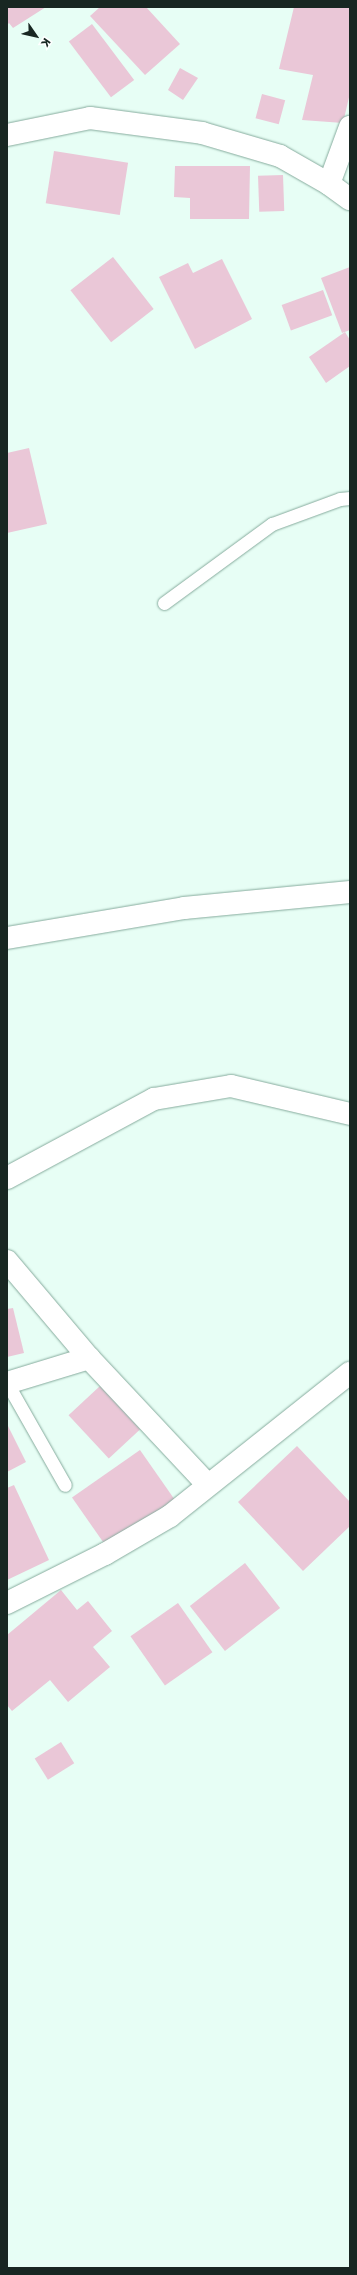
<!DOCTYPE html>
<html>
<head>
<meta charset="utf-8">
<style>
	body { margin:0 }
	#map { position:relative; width:357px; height:2275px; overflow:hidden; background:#e7fef5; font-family:Poppins,sans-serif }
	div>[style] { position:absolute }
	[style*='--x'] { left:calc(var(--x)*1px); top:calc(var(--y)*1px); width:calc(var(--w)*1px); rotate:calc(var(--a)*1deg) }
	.building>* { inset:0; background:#eac7d7; transform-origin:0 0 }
	.roads { filter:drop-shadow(0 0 1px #86ab9d) drop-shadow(0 0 1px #86ab9d) }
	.service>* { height:13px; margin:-6.5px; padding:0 6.5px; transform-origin:6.5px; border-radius:6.5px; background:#fff }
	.minor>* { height:22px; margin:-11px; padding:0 11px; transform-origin:11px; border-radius:11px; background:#fff }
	span { translate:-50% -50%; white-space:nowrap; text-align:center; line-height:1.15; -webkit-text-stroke:3px #fff; paint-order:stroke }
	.frame { position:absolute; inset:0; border:8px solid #182722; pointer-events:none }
	.north { position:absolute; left:16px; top:16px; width:40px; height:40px; -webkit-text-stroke:3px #fff; paint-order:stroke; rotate:124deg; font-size:11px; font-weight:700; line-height:16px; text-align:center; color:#182722 }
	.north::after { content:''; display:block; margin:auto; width:14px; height:18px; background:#182722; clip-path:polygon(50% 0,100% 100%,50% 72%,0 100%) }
</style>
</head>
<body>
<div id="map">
	<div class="building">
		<i style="clip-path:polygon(7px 7px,46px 7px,13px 28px,9px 23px,7px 25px)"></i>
		<i style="clip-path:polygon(100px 7px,146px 7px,180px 44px,145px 75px,90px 16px)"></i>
		<i style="clip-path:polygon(294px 7px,350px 7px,350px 93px,343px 123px,302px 120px,313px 75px,279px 69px)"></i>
		<i style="left:92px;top:24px;width:70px;height:29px;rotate:53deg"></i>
		<i style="clip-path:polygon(180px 68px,198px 78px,183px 100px,168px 90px)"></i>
		<i style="left:262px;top:94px;width:24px;height:25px;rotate:15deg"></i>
		<i style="left:54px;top:151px;width:75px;height:53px;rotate:9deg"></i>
		<i style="clip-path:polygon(175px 166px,250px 166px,249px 219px,190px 219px,190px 198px,174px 197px)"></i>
		<i style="left:283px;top:175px;width:36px;height:25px;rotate:88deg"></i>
		<i style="left:113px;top:257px;width:66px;height:54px;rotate:52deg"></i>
		<i style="clip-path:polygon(222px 259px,252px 319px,195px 349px,159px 277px,188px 263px,193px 273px)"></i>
		<i style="clip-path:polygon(350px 267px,350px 330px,342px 333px,321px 278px)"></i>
		<i style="left:323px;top:290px;width:27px;height:44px;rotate:70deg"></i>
		<i style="clip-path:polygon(345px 332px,350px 340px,350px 366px,326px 383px,309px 357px)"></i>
		<i style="clip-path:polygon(29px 448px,47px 524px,7px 533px,7px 453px)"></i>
		<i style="clip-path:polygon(13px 1308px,24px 1353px,7px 1357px,7px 1309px)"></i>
		<i style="left:100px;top:1386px;width:59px;height:43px;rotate:47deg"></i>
		<i style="clip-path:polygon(7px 1424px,26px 1462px,7px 1472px)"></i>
		<i style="clip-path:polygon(297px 1446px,350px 1502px,350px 1526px,303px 1571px,238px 1502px)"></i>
		<i style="left:140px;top:1450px;width:60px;height:83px;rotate:55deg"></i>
		<i style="clip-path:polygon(14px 1485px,49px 1560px,7px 1580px,7px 1488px)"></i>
		<i style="left:245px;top:1563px;width:57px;height:70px;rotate:52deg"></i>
		<i style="clip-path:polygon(61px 1590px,77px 1610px,88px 1601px,112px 1631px,93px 1647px,110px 1667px,68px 1702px,50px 1680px,12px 1711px,7px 1705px,7px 1635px)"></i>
		<i style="left:178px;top:1603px;width:60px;height:58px;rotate:55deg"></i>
		<i style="left:61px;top:1742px;width:25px;height:31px;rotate:58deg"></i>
	</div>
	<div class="roads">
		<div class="service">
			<i style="--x:164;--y:603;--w:134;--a:-36.2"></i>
			<i style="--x:272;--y:524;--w:72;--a:-20.2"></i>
			<i style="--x:340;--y:499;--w:10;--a:-6"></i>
			<i style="--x:7;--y:1383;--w:117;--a:60.4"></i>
		</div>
		<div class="minor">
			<i style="--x:7;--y:135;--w:85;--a:-11.6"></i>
			<i style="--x:90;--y:118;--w:113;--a:7.6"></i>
			<i style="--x:202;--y:133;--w:81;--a:16.4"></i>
			<i style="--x:280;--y:156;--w:56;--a:29.7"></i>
			<i style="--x:329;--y:184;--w:26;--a:36"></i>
			<i style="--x:329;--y:184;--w:61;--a:-69.8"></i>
			<i style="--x:7;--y:938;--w:180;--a:-9.6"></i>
			<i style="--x:184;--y:908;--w:167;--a:-5.5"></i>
			<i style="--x:7;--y:1178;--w:167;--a:-28.3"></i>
			<i style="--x:154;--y:1099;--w:78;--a:-9.6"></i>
			<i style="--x:231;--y:1086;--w:122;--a:13.2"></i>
			<i style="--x:7;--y:1261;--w:127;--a:49.8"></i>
			<i style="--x:89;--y:1358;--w:173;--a:46.9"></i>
			<i style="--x:7;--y:1383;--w:86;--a:-17"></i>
			<i style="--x:7;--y:1603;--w:110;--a:-26.6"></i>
			<i style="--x:105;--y:1554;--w:75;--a:-30.3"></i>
			<i style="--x:170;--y:1516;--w:230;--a:-38.5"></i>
		</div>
	</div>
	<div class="frame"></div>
	<div class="north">K</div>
</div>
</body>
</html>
